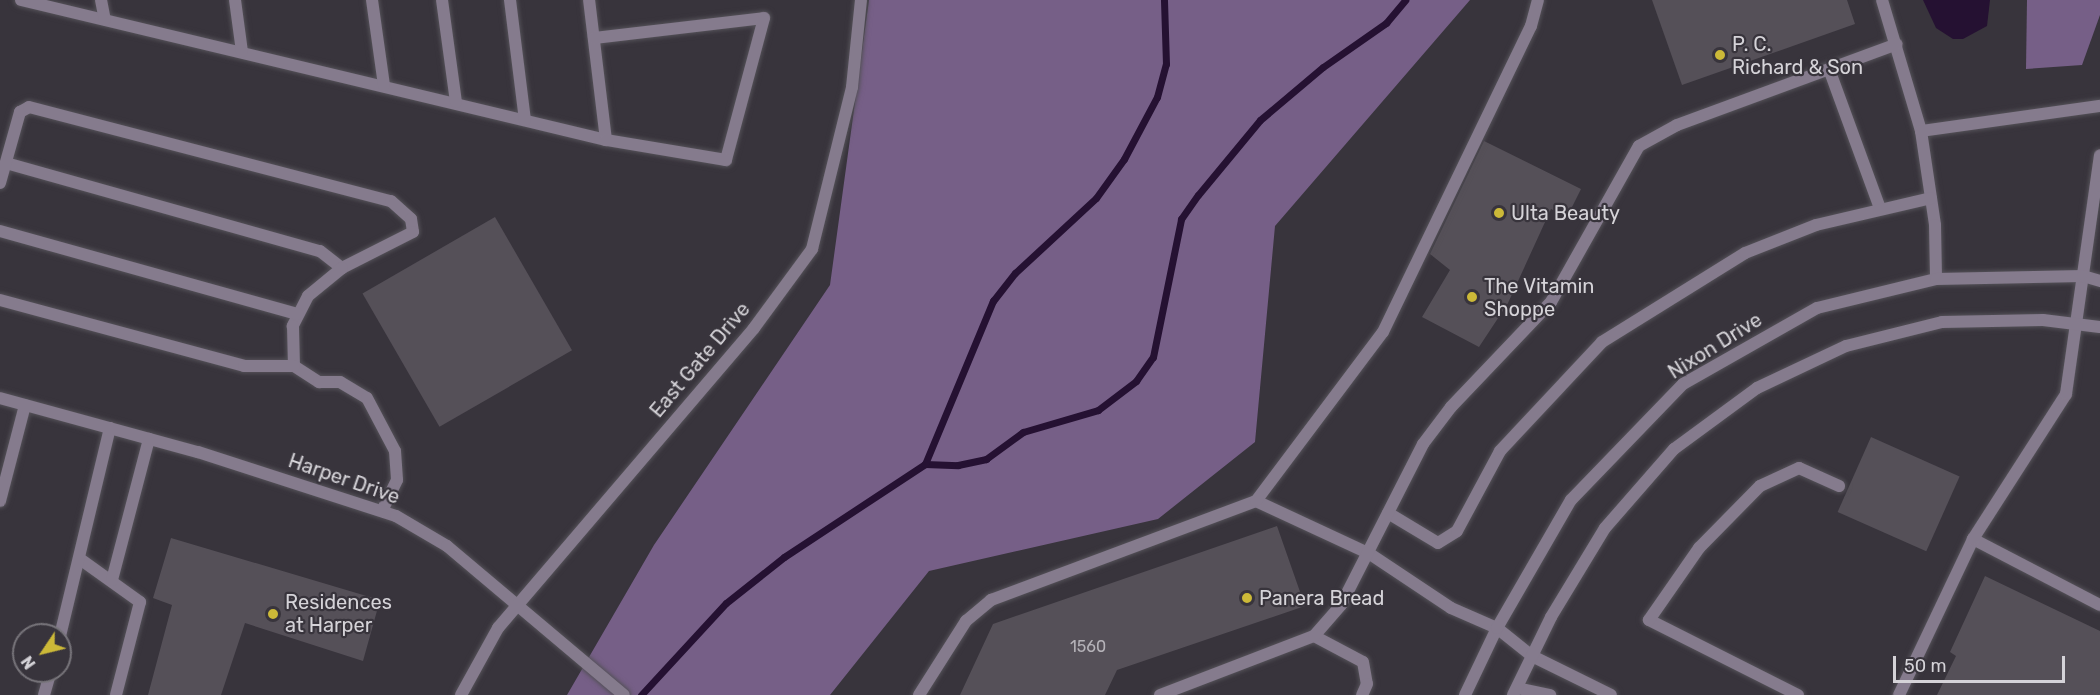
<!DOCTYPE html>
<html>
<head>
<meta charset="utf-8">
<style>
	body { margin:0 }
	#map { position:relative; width:2100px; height:695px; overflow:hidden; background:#38343c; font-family:Rubik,sans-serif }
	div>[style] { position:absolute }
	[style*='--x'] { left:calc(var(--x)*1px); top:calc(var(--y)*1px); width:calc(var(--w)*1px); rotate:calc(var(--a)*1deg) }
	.forest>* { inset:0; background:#765f87 }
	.water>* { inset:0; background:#251132 }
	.stream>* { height:7px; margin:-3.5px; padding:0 3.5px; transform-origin:3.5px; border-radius:3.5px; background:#251132 }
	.building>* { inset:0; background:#555058; transform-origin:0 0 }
	.roads { filter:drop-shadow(0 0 2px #545158) drop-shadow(0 0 2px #545158) }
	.service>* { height:12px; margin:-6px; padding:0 6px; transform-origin:6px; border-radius:6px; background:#857b8d }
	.minor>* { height:12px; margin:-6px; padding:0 6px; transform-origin:6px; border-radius:6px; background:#857b8d }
	.tertiary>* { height:12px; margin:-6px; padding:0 6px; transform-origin:6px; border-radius:6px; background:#857b8d }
	.dots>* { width:16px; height:16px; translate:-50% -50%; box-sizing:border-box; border:3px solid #38343c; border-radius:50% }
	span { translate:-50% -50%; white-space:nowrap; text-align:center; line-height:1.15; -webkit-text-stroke:4.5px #38343c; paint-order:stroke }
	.number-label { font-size:16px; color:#b5b2b8 }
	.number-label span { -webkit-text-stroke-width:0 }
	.poi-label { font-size:20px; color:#d5d3d8 }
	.left { translate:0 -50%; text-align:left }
	.street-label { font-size:20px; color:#d5d3d8 }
	.north { position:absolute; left:12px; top:623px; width:60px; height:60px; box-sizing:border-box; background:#38343c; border:2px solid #77747a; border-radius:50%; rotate:235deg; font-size:16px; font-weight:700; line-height:24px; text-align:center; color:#d5d3d8 }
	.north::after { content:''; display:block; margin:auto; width:21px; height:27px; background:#ccb938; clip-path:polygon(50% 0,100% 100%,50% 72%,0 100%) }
	.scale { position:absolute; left:1893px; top:656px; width:172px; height:27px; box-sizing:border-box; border:3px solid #d5d3d8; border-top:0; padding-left:8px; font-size:18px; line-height:21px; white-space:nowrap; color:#d5d3d8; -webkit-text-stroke:4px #38343c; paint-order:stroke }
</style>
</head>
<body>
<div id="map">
	<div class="forest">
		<i style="clip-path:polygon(869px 0,1470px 0,1275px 226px,1255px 442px,1158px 519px,929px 571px,830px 695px,567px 695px,654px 545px,830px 285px)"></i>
		<i style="clip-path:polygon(2027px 0,2100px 0,2100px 15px,2082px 65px,2026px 69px)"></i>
	</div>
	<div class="water">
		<i style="clip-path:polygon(1923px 0,1990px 0,1987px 26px,1963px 39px,1953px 39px,1936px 28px)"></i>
	</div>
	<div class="stream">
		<i style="--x:925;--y:464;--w:33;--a:2"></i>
		<i style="--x:958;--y:465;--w:29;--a:-12"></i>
		<i style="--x:986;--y:459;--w:46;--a:-36.1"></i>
		<i style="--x:1023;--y:432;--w:78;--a:-16.3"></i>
		<i style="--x:1098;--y:410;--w:48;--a:-37.3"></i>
		<i style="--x:1136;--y:381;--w:29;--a:-55"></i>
		<i style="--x:1153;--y:357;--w:141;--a:-78.5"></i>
		<i style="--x:1181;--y:219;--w:29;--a:-55"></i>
		<i style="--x:1198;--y:195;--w:97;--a:-50.4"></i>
		<i style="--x:1260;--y:120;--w:82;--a:-40.1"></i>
		<i style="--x:1323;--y:67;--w:77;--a:-34.9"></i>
		<i style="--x:1386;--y:23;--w:30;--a:-50"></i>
		<i style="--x:641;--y:695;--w:125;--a:-47.3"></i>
		<i style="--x:726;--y:603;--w:74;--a:-38.4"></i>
		<i style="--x:784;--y:557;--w:169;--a:-33.4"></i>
		<i style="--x:925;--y:464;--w:177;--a:-67.4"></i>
		<i style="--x:993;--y:301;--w:36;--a:-52"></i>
		<i style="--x:1015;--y:273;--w:110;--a:-42.8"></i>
		<i style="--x:1096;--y:198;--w:48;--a:-54.3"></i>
		<i style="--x:1124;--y:159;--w:70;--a:-62"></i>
		<i style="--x:1157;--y:97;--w:34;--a:-75"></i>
		<i style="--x:1166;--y:64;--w:64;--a:-91.8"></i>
	</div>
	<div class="building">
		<i style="clip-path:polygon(1652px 0,1847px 0,1855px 24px,1682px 85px)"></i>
		<i style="clip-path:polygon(1484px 141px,1581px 189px,1567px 217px,1551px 209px,1508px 303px,1479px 347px,1422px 317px,1450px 270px,1430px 254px)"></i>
		<i style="left:495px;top:217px;width:154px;height:153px;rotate:60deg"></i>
		<i style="left:1871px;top:437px;width:97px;height:82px;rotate:24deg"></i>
		<i style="clip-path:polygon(1277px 526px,1305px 606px,1117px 670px,1105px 695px,960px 695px,993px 624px)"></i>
		<i style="clip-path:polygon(171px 538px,380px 600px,363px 661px,245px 623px,221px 695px,148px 695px,172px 605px,153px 598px)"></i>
		<i style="clip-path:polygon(1985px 576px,2100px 631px,2100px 695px,1937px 695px,1956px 656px,1950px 652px)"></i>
	</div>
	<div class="roads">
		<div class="service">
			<i style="--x:21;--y:0;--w:602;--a:13.46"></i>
			<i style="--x:606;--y:140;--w:141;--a:-96.9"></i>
			<i style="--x:101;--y:0;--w:20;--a:79"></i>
			<i style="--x:235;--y:0;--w:52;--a:82.3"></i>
			<i style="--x:372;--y:0;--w:86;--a:82"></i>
			<i style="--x:442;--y:0;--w:103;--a:82.2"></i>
			<i style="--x:510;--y:0;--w:121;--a:82.9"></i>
			<i style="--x:1882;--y:0;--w:137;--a:73.4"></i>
			<i style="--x:1921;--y:131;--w:95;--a:81.5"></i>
			<i style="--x:1935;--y:225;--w:54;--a:88.9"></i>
			<i style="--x:594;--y:38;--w:171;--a:-6.7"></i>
			<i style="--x:764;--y:18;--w:147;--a:105"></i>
			<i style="--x:726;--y:160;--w:122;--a:-170.5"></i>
			<i style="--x:1829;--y:69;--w:148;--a:69.9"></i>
			<i style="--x:1921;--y:131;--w:181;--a:-8"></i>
			<i style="--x:6;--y:163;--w:326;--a:15.7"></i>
			<i style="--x:320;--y:251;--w:28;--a:38"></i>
			<i style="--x:0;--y:183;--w:74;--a:-74.3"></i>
			<i style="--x:20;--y:112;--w:10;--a:-29"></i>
			<i style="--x:29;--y:107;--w:374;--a:14.6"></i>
			<i style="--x:391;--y:201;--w:27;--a:42"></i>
			<i style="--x:411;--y:219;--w:13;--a:81"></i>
			<i style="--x:413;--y:232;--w:80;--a:153.1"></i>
			<i style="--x:342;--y:268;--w:44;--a:140.5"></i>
			<i style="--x:308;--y:296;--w:34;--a:117"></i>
			<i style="--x:293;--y:326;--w:40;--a:88.6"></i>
			<i style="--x:294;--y:366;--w:30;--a:33"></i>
			<i style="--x:319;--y:382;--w:21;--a:0"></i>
			<i style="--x:340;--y:382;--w:31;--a:31"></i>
			<i style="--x:367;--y:398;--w:60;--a:62.2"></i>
			<i style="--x:395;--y:451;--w:29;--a:86"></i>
			<i style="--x:397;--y:480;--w:32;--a:116"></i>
			<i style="--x:0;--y:231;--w:309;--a:15.6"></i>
			<i style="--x:0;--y:300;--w:253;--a:15.1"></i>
			<i style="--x:244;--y:366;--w:50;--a:0"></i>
			<i style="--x:0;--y:501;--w:99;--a:-75.4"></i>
			<i style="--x:1256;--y:501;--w:126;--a:24.9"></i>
			<i style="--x:1370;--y:554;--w:97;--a:33.7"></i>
			<i style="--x:1451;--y:608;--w:50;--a:23.5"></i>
			<i style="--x:1497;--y:628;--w:45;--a:38.7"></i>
			<i style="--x:1532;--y:656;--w:88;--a:26.3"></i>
			<i style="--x:1388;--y:513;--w:58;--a:31"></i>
			<i style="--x:1438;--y:543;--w:22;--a:-32"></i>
			<i style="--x:1457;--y:531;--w:91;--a:-61.7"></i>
			<i style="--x:1500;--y:451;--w:149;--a:-46.9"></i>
			<i style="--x:1602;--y:342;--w:168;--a:-31.9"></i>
			<i style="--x:1745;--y:253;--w:76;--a:-21.5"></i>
			<i style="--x:1816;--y:225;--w:118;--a:-13.2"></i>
			<i style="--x:1973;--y:539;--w:143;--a:27.5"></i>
			<i style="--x:80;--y:559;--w:74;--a:35.6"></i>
			<i style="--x:140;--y:602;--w:96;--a:104.5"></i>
			<i style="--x:112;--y:580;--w:146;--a:-75.3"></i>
			<i style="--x:60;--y:636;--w:214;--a:-76.5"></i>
			<i style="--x:1314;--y:636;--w:55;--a:28"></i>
			<i style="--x:1363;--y:662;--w:22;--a:80"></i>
			<i style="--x:1367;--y:684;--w:12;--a:114"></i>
			<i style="--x:1517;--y:688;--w:34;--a:12"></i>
			<i style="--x:44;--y:695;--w:25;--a:-74"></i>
			<i style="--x:919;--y:695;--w:88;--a:-57.6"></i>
			<i style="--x:966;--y:621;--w:33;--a:-40"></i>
			<i style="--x:991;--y:600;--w:283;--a:-20.5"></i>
			<i style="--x:1256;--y:501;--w:211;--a:-53.1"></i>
			<i style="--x:1383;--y:332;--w:340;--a:-64.2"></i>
			<i style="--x:1531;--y:26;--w:27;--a:-75"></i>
			<i style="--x:1160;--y:695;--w:165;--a:-21"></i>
			<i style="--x:1314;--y:636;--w:41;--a:-48.9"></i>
			<i style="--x:1341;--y:605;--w:181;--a:-63"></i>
			<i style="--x:1423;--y:444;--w:46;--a:-52.9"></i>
			<i style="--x:1451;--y:407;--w:145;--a:-46.4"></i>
			<i style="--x:1551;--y:302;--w:179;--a:-60.6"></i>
			<i style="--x:1639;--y:146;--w:43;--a:-28.9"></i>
			<i style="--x:1677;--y:125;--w:234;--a:-20.2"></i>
			<i style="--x:1798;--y:695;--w:167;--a:-153.3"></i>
			<i style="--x:1649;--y:620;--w:88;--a:-55.2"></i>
			<i style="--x:1699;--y:548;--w:87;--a:-45.5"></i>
			<i style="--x:1760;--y:486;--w:43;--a:-24.8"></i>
			<i style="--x:1799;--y:468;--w:44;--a:24.2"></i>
			<i style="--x:1899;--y:695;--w:173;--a:-64.6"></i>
			<i style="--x:1973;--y:539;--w:172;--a:-57.3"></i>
			<i style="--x:2066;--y:394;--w:241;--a:-81.9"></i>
		</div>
		<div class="minor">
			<i style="--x:0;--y:398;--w:205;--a:15.3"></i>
			<i style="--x:198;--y:452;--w:208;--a:17.9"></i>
			<i style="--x:396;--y:516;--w:59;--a:30.5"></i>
			<i style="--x:447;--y:546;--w:231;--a:40.1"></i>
			<i style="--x:461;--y:695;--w:77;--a:-61.1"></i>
			<i style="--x:498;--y:628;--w:394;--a:-49.5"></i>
			<i style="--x:754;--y:328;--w:98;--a:-53.7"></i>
			<i style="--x:812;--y:249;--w:167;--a:-76.1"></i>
			<i style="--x:852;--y:87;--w:87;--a:-84.1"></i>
		</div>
		<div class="tertiary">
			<i style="--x:1465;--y:695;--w:74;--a:-64.5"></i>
			<i style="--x:1497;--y:628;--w:148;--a:-60"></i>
			<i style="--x:1571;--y:500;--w:161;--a:-46"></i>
			<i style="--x:1683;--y:384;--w:154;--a:-29.6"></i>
			<i style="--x:1817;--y:308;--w:122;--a:-13.7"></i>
			<i style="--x:1936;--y:279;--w:147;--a:-1.2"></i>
			<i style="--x:2083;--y:276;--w:18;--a:16"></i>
			<i style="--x:1513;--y:695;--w:87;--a:-64"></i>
			<i style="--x:1551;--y:617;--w:104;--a:-58.8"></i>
			<i style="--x:1605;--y:528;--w:105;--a:-48.9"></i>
			<i style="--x:1674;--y:449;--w:103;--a:-36.3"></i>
			<i style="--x:1757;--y:388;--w:98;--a:-25.3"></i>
			<i style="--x:1846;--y:346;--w:99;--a:-14"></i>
			<i style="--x:1942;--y:322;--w:101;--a:-1.1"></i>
			<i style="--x:2043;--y:320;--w:57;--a:7"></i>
		</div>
	</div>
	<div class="dots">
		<i style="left:1720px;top:55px;background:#ccb938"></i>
		<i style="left:1499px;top:213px;background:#ccb938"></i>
		<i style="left:1472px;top:297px;background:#ccb938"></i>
		<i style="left:1247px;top:598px;background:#ccb938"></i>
		<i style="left:273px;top:614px;background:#ccb938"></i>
	</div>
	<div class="number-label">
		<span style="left:1088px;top:647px">1560</span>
	</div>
	<div class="poi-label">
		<span class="left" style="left:1732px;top:56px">P. C.<br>Richard &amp; Son</span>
		<span class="left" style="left:1511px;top:213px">Ulta Beauty</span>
		<span class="left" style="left:1484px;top:298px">The Vitamin<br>Shoppe</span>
		<span class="left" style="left:1259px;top:598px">Panera Bread</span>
		<span class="left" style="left:285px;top:614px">Residences<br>at Harper</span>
	</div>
	<div class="street-label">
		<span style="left:1715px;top:346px;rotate:-32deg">Nixon Drive</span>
		<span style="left:700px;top:360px;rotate:-50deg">East Gate Drive</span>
		<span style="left:344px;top:479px;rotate:19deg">Harper Drive</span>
	</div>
	<div class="north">N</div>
	<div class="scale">50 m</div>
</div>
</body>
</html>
